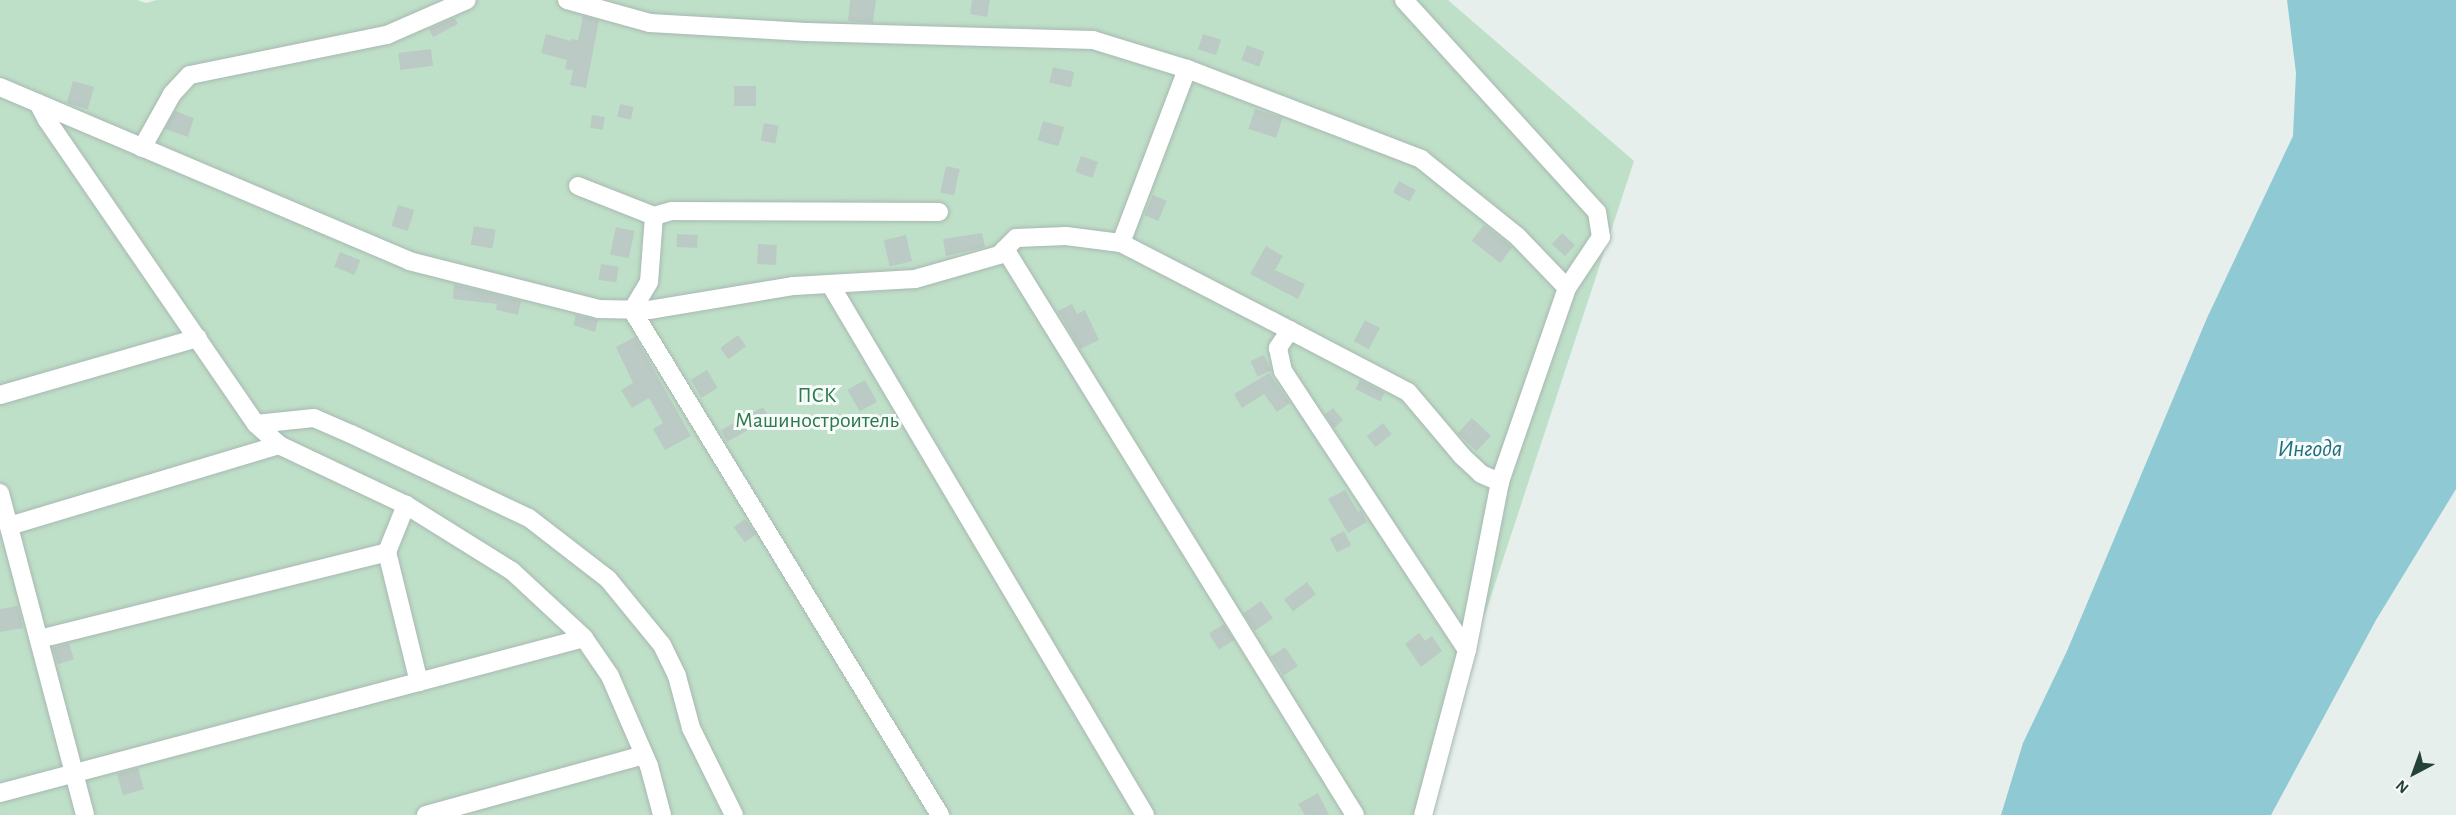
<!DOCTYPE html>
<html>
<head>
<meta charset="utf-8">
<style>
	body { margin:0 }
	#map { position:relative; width:2456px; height:815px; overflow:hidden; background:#e6efeb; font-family:"Alegreya Sans",sans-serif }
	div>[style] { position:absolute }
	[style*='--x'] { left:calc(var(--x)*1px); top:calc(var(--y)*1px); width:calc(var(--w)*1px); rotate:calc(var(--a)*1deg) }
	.green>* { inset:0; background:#bfe0c8 }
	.water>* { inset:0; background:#8ec9d4 }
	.building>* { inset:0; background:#bbcac4; transform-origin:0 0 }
	.roads { filter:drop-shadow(0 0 2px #a8b8b2) drop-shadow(0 0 2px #a8b8b2) }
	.minor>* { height:18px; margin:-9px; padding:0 9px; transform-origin:9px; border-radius:9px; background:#fff }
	span { translate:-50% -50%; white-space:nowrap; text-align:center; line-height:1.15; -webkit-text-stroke:6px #f7fbf9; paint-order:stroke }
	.park-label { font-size:22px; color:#2d7a4b }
	.water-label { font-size:24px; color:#1c6f80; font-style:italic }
	.north { position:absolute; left:2384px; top:743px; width:60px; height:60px; -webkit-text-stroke:4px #f7fbf9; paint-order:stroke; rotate:221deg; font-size:16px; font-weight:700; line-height:24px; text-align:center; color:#24423a }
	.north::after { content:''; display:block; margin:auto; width:21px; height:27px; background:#24423a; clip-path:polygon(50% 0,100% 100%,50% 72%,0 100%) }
</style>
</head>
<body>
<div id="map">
	<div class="green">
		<i style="clip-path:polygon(0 0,137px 0,146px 3px,157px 0,1448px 0,1634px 161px,1419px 815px,0 815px)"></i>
	</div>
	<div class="water">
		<i style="clip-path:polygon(2287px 0,2456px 0,2456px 489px,2376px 620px,2271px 815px,2001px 815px,2023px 743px,2067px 651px,2207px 318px,2293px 136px,2296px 73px)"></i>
	</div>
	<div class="building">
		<i style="clip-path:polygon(850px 0,876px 0,873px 23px,848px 21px)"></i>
		<i style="clip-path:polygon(972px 0,990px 0,987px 17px,970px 14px)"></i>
		<i style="clip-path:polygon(583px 16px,599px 20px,586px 88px,570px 85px,573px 70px,565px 69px,567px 60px,541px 53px,546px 34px,571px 41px,571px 39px,578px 40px)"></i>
		<i style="clip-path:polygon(455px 18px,458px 24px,433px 37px,429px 29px)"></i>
		<i style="left:1203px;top:34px;width:19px;height:16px;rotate:18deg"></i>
		<i style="left:1247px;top:45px;width:19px;height:16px;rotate:21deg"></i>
		<i style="left:431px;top:49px;width:17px;height:33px;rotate:83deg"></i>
		<i style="left:1053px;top:67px;width:22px;height:16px;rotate:13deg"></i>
		<i style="left:73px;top:81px;width:22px;height:23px;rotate:16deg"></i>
		<i style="left:734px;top:86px;width:22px;height:20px"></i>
		<i style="left:620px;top:104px;width:14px;height:13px;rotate:12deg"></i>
		<i style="left:1255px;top:109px;width:29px;height:21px;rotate:18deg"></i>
		<i style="clip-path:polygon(175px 111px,194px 118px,188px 137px,165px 129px)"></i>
		<i style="left:592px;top:115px;width:13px;height:13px;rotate:9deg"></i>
		<i style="left:1043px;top:121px;width:22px;height:20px;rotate:16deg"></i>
		<i style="left:764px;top:123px;width:15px;height:18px;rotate:11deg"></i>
		<i style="left:1081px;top:156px;width:18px;height:17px;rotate:19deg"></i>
		<i style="left:946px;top:166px;width:14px;height:27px;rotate:12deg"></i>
		<i style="left:1399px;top:181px;width:19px;height:13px;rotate:28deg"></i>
		<i style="left:1153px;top:195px;width:15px;height:22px;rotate:23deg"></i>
		<i style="left:398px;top:205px;width:17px;height:22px;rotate:17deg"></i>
		<i style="left:1484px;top:225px;width:36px;height:20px;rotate:38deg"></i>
		<i style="left:474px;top:226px;width:22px;height:19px;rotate:10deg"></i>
		<i style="left:616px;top:227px;width:19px;height:28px;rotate:12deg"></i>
		<i style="clip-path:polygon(982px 233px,985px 247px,946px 256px,943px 239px)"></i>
		<i style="left:1562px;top:233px;width:18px;height:15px;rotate:43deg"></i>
		<i style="left:677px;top:234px;width:21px;height:13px;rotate:3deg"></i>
		<i style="left:906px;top:235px;width:27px;height:23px;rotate:77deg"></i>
		<i style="left:758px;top:244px;width:19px;height:20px;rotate:3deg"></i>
		<i style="clip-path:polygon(1266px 246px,1283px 256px,1275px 270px,1305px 284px,1298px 299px,1250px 274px)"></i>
		<i style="left:340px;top:252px;width:22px;height:16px;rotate:22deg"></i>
		<i style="left:601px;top:264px;width:18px;height:16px;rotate:9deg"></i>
		<i style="clip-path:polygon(454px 284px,521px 301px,518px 315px,496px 310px,497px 304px,453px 299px)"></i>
		<i style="clip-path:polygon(1072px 304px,1077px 314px,1085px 310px,1099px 340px,1080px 349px,1058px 311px)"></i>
		<i style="clip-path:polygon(576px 315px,598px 320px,595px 332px,573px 325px)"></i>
		<i style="left:1365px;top:320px;width:17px;height:24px;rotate:28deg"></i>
		<i style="left:738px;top:335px;width:14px;height:22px;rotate:54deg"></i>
		<i style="clip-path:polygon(635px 337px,691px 436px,665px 450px,653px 429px,663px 423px,649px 398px,632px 408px,621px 390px,633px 383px,616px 347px)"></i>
		<i style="left:1264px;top:355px;width:17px;height:15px;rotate:65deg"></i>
		<i style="left:707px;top:370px;width:21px;height:19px;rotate:59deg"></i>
		<i style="clip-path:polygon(1269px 373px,1290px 403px,1277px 412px,1264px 394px,1242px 408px,1234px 394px)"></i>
		<i style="left:865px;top:380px;width:25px;height:20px;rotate:61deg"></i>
		<i style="left:1360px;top:380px;width:28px;height:10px;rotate:27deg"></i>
		<i style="left:763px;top:407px;width:13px;height:48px;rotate:61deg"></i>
		<i style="clip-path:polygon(1333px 408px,1343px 420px,1334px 428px,1325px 414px)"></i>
		<i style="left:1472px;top:418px;width:26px;height:21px;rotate:43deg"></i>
		<i style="left:1383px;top:423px;width:14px;height:21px;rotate:51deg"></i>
		<i style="clip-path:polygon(1345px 490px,1358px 512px,1361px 510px,1367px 522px,1348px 533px,1328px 499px)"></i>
		<i style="left:745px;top:519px;width:19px;height:14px;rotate:54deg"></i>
		<i style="left:1344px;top:531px;width:16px;height:16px;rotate:63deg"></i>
		<i style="left:1307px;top:582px;width:15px;height:29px;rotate:53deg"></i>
		<i style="left:1261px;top:601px;width:21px;height:22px;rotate:55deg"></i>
		<i style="clip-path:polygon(18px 606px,23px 628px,0 632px,0 609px)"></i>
		<i style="left:1224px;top:624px;width:19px;height:18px;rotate:58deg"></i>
		<i style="clip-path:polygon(1419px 633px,1425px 641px,1432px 636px,1442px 651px,1421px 667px,1405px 644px)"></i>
		<i style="left:69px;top:643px;width:17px;height:17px;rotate:73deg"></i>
		<i style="left:1285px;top:647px;width:23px;height:17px;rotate:56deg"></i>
		<i style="left:138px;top:768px;width:22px;height:22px;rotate:74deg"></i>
		<i style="clip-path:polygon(1318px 793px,1329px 815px,1305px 815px,1298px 804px)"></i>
	</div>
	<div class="roads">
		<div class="minor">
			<i style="--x:567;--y:0;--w:86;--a:15.5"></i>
			<i style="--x:650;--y:23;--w:156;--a:3.3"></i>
			<i style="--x:806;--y:32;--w:287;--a:1.6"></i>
			<i style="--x:1093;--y:40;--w:98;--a:17.1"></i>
			<i style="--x:1187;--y:69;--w:251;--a:21"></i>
			<i style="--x:1421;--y:159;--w:123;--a:38.7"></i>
			<i style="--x:1517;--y:236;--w:72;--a:46.1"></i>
			<i style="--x:1404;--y:0;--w:287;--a:47.7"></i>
			<i style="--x:1597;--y:212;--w:25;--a:81"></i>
			<i style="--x:1601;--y:237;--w:61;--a:123.7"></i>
			<i style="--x:1567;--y:288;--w:205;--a:109.1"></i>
			<i style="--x:0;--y:87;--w:444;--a:23"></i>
			<i style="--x:409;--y:261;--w:196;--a:14.2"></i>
			<i style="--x:599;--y:309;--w:50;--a:1.1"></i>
			<i style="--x:649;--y:310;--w:147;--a:-9.4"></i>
			<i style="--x:794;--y:286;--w:121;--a:-3.3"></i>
			<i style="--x:915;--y:279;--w:87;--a:-15.9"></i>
			<i style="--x:999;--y:255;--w:24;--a:-45"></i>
			<i style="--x:1016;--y:238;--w:50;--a:-2.3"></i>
			<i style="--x:1066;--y:236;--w:55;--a:7.3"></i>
			<i style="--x:1121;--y:243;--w:170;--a:27.3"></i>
			<i style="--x:1272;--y:321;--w:153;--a:27.6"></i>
			<i style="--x:1408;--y:392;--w:84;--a:49.8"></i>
			<i style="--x:1462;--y:456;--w:26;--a:43"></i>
			<i style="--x:1481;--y:474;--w:21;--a:23"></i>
			<i style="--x:1500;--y:482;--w:171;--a:101.1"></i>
			<i style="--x:1467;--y:650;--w:171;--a:104.9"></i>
			<i style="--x:38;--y:103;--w:19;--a:62"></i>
			<i style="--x:47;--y:120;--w:369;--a:55.5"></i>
			<i style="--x:256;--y:424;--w:31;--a:42"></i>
			<i style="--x:279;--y:445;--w:140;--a:25.3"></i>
			<i style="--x:406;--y:505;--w:125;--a:31.9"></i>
			<i style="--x:512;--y:571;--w:98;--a:42.9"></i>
			<i style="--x:584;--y:638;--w:46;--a:55.6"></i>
			<i style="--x:610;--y:676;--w:98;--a:66.6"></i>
			<i style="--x:649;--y:766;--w:51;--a:75.1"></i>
			<i style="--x:142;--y:148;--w:62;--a:-60.9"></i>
			<i style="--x:172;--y:94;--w:26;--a:-47"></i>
			<i style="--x:190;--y:75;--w:201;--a:-11.5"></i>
			<i style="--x:387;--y:35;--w:87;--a:-23.6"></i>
			<i style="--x:578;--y:186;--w:82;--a:21.5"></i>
			<i style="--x:654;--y:216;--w:66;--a:94.3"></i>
			<i style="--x:649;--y:282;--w:33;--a:121"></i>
			<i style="--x:632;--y:310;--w:592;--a:58.62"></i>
			<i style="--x:654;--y:216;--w:18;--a:-16"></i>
			<i style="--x:671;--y:211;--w:268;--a:0.2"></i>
			<i style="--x:1121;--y:243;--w:186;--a:-69.2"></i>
			<i style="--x:1005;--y:249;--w:665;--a:58.27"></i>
			<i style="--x:830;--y:284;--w:617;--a:59.32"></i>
			<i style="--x:1290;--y:330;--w:22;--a:124"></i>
			<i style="--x:1278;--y:348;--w:24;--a:78"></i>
			<i style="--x:1283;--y:371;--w:334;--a:56.6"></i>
			<i style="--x:0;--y:395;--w:206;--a:-16.1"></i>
			<i style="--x:256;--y:424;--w:58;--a:-5.9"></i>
			<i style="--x:314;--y:418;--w:40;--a:23.4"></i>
			<i style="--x:351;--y:434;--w:197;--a:25.3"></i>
			<i style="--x:529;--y:518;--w:100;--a:37.7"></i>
			<i style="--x:608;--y:579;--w:85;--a:50.7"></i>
			<i style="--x:662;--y:645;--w:34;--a:64"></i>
			<i style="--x:677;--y:676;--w:54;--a:74.9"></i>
			<i style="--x:691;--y:728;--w:97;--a:63.7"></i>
			<i style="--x:0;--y:493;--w:333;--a:75.2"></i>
			<i style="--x:9;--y:526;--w:282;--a:-16.7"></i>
			<i style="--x:387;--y:552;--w:134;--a:76.2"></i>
			<i style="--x:39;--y:639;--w:359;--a:-14"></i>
			<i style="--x:387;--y:552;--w:51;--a:-68"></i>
			<i style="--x:0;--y:793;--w:604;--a:-14.86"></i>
			<i style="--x:426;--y:815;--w:226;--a:-15.4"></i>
		</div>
	</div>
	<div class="park-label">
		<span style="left:817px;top:408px">ПСК<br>Машиностроитель</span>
	</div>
	<div class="water-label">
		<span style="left:2310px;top:450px">Ингода</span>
	</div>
	<div class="north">N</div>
</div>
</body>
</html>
